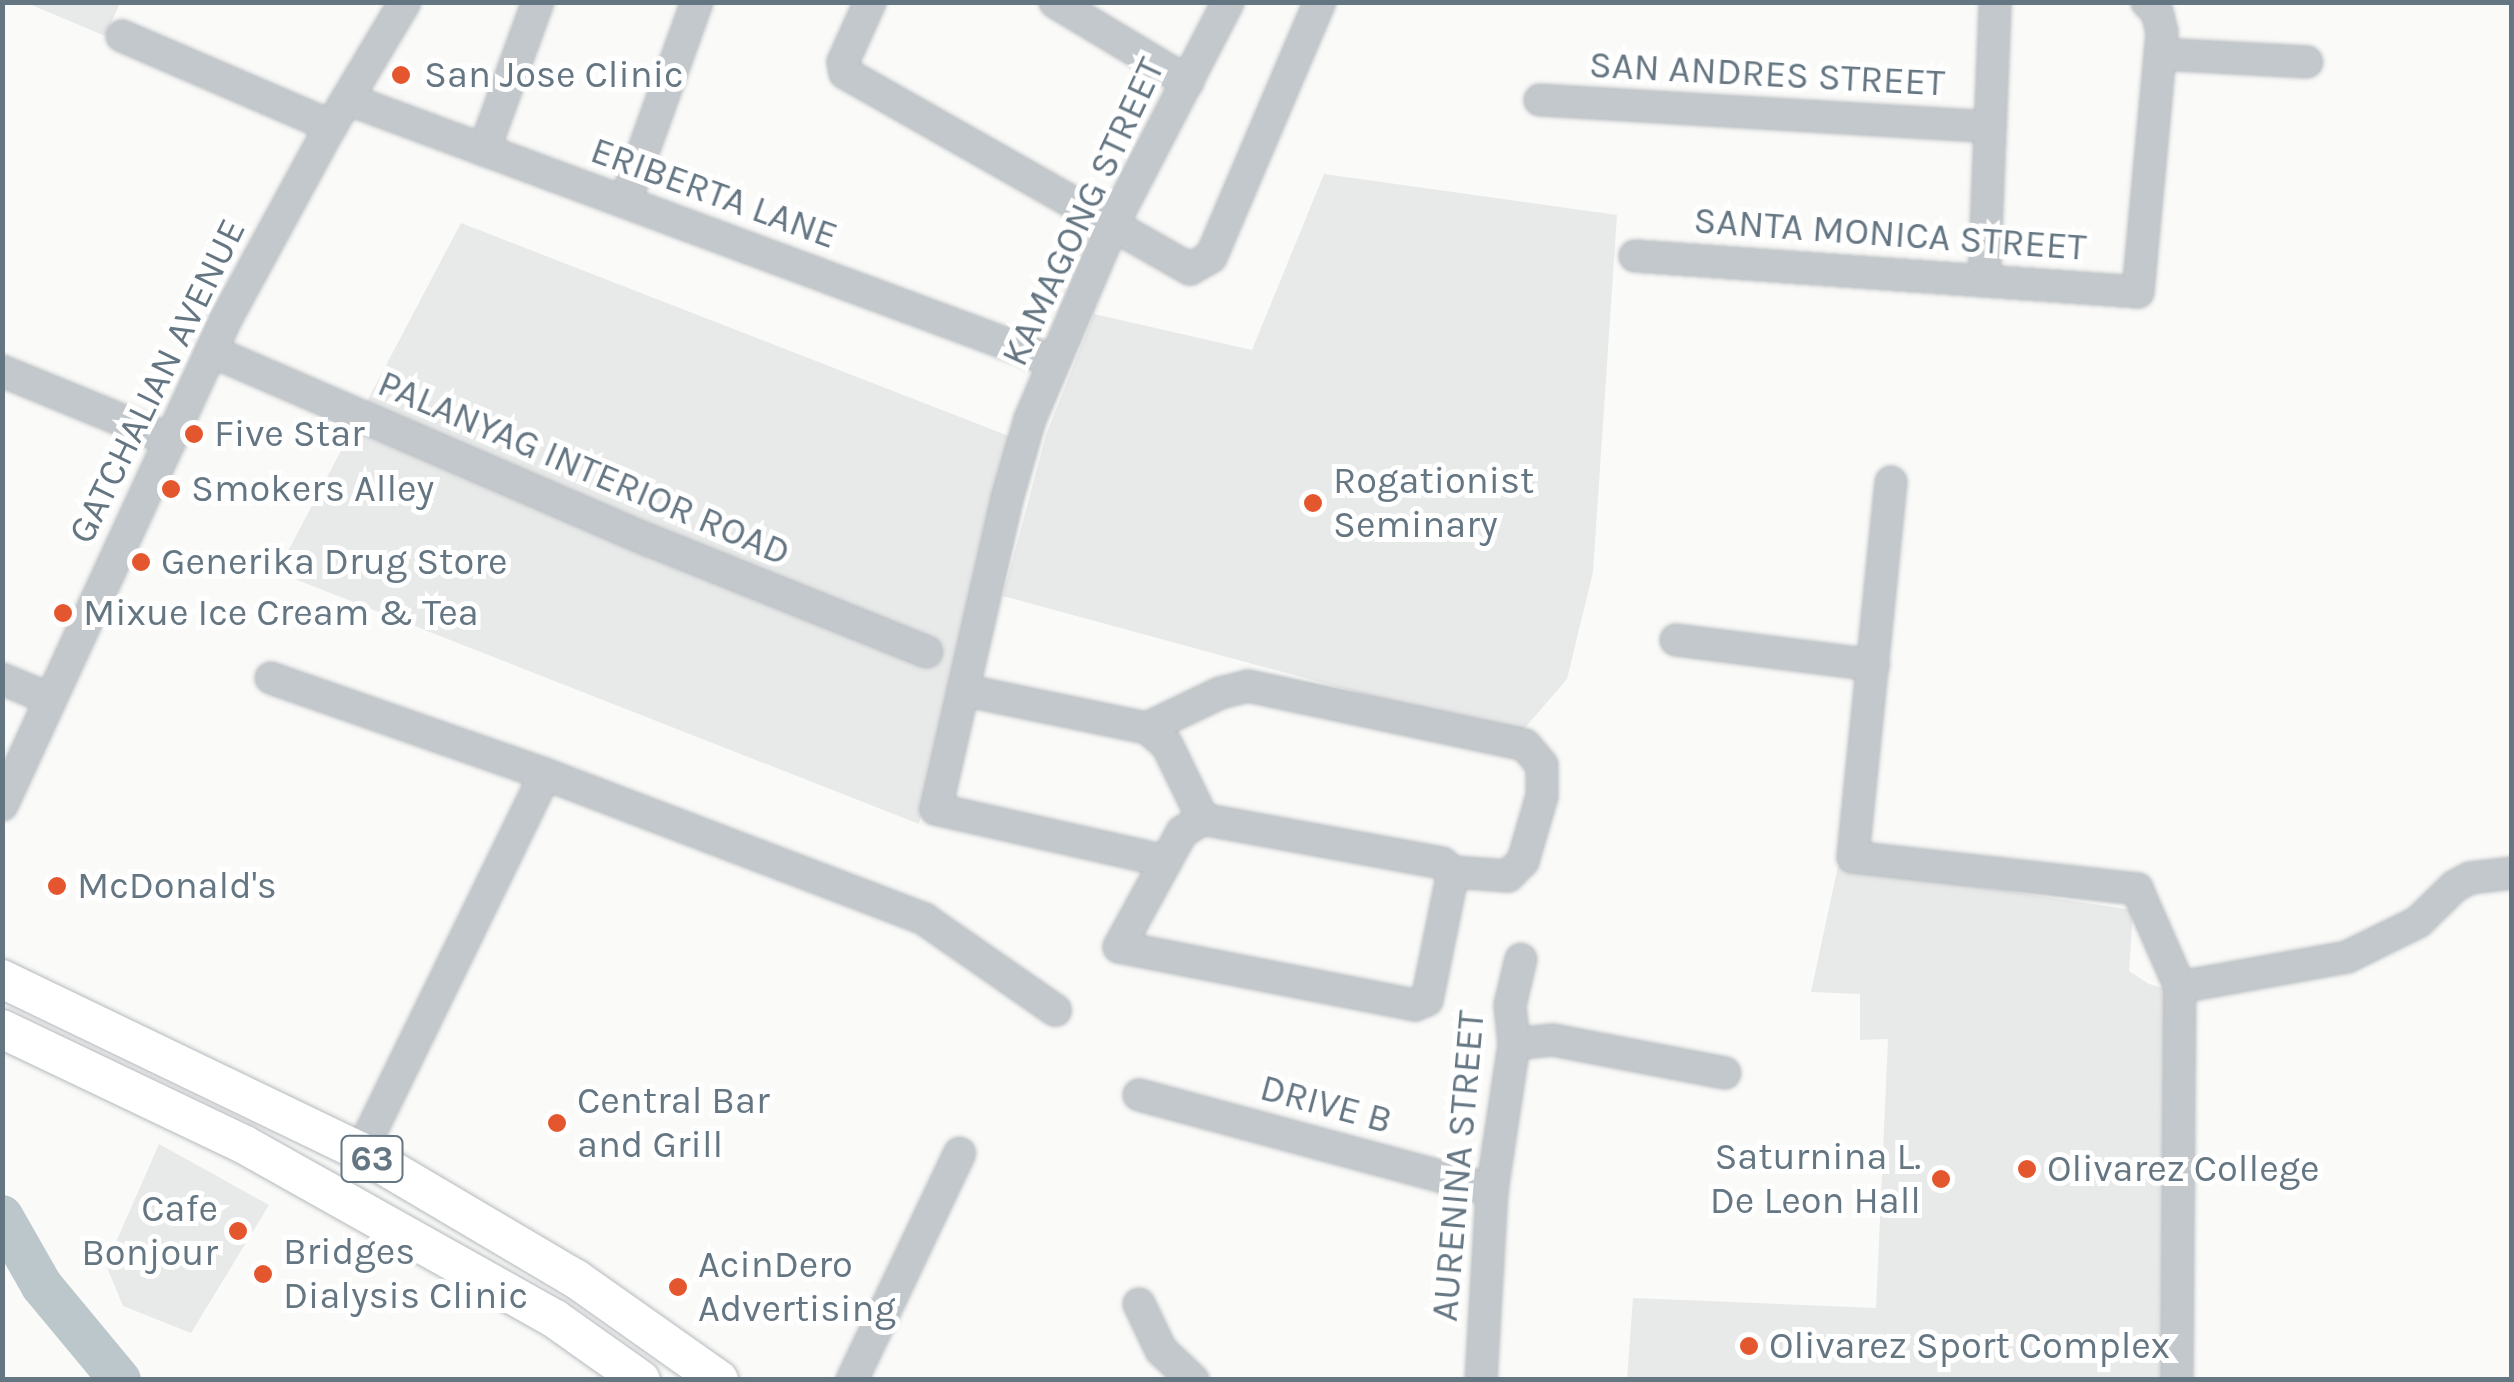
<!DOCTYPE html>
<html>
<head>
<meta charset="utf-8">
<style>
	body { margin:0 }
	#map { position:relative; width:2514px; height:1382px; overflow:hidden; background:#fafaf8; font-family:Karla,sans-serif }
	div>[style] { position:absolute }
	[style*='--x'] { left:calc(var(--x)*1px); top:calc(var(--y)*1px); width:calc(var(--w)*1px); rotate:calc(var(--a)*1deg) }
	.built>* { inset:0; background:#e8e9e9 }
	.river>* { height:42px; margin:-21px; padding:0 21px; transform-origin:21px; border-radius:21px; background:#bbc7cb }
	.roads { filter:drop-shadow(0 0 2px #b5babe) drop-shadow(0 0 2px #b5babe) }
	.minor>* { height:30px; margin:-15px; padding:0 15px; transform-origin:15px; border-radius:15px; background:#c3c8cc }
	.major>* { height:38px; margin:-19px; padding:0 19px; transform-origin:19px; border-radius:19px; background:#fff }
	.dots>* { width:28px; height:28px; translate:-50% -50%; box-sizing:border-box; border:5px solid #fff; border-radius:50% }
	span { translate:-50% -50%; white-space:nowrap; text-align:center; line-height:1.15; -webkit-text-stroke:10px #fff; paint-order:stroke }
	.shield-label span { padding:2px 8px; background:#fff; border:2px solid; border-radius:8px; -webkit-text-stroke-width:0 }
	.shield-label { font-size:35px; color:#657683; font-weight:700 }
	.street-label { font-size:38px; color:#657683 }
	.poi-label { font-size:38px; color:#657683 }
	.left { translate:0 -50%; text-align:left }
	.right { translate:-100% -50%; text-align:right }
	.frame { position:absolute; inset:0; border:5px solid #657683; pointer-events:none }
</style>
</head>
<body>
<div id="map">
	<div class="built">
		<i style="clip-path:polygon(27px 3px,120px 3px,105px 36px)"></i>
		<i style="clip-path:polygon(1324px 174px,1617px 215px,1593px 572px,1567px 679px,1518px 736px,1003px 596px,1046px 435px,1094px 314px,1252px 350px)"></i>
		<i style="clip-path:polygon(461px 223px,1014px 438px,919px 824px,277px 572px)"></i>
		<i style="clip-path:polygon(1838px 866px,2133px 910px,2129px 971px,2149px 984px,2175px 991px,2166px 1379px,1627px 1380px,1633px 1298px,1876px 1308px,1888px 1039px,1860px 1040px,1860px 994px,1811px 992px)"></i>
		<i style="clip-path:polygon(159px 1144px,269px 1205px,191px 1333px,123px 1306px,106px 1265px)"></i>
	</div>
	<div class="river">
		<i style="--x:2;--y:1216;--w:81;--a:60.3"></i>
		<i style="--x:42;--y:1286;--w:122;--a:50.3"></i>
	</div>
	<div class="roads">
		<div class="minor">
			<i style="--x:870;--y:2;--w:66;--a:114.2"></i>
			<i style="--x:843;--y:62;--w:11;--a:80"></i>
			<i style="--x:845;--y:73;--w:397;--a:29.6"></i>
			<i style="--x:1190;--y:269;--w:24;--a:-30"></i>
			<i style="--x:1211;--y:257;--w:277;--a:-66.9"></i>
			<i style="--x:1055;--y:2;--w:155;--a:31"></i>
			<i style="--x:122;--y:36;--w:228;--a:23.3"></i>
			<i style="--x:2160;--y:54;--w:147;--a:3.1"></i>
			<i style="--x:347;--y:99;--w:753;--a:20.36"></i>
			<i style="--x:1540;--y:100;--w:451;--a:3.4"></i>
			<i style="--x:484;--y:150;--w:158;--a:-70"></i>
			<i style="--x:625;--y:202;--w:213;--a:-70.2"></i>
			<i style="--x:1635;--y:256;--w:504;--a:4.09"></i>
			<i style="--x:2138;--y:292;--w:261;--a:-84.7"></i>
			<i style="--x:2162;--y:32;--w:21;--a:-104"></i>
			<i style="--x:2157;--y:12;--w:14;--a:-135"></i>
			<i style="--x:1984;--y:281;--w:279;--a:-87.7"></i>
			<i style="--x:211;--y:351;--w:479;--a:23.4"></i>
			<i style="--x:651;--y:541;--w:297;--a:21.9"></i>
			<i style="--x:2;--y:371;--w:182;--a:22.3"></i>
			<i style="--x:1891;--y:482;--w:377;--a:95.8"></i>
			<i style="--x:1853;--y:857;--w:286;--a:6.4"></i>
			<i style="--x:2137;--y:889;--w:107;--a:66.3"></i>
			<i style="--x:1676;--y:640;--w:199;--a:7.2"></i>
			<i style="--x:271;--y:678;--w:290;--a:19.3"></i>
			<i style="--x:545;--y:774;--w:406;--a:20.9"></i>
			<i style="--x:924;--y:919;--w:160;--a:34.8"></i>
			<i style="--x:2;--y:679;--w:52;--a:22.6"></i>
			<i style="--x:963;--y:690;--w:188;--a:11.7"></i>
			<i style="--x:1147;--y:728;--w:26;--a:40"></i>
			<i style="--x:1167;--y:745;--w:82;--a:64.1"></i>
			<i style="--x:1147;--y:728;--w:81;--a:-25.6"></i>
			<i style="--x:1220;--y:693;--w:29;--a:-14"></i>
			<i style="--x:1248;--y:686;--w:283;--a:12"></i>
			<i style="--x:1525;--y:745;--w:26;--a:50"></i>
			<i style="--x:1542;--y:765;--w:31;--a:90"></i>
			<i style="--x:1542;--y:796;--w:68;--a:106.3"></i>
			<i style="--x:1523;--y:861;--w:21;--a:135"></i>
			<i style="--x:1508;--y:876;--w:55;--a:-175.8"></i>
			<i style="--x:1453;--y:872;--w:14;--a:-141"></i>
			<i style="--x:1442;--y:863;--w:243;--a:-169.6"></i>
			<i style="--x:1203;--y:819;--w:25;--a:148"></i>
			<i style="--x:1182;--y:832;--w:131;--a:118.7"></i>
			<i style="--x:1119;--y:947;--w:302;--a:11.1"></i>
			<i style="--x:1415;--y:1005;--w:13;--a:-23"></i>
			<i style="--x:1427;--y:1000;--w:131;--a:-78.5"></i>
			<i style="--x:2;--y:805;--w:535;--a:-65.25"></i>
			<i style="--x:226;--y:319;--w:220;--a:-61.5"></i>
			<i style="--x:331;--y:126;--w:144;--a:-59.2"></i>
			<i style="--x:1166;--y:861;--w:236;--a:-167.3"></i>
			<i style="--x:936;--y:809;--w:318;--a:-77.1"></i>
			<i style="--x:1007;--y:499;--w:83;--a:-74"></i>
			<i style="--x:1030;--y:419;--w:212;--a:-66.9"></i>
			<i style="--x:1113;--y:224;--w:250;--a:-62.6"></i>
			<i style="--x:1514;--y:1044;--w:39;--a:-6"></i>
			<i style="--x:1553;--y:1040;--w:175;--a:10.9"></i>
			<i style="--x:1139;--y:1095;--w:366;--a:15.1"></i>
			<i style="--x:361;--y:1152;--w:420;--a:-64"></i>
			<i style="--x:1139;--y:1304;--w:51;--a:64.4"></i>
			<i style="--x:1161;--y:1350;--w:44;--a:43.2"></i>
			<i style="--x:852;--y:1380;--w:251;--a:-64.6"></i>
			<i style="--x:1481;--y:1380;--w:190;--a:-86.7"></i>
			<i style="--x:1492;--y:1190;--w:148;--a:-81.4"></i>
			<i style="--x:1514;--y:1044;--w:39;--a:-96"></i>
			<i style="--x:1510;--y:1005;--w:47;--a:-76.6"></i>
			<i style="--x:2177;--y:1380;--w:393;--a:-89.6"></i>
			<i style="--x:2180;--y:987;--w:170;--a:-10.2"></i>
			<i style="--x:2347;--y:957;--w:79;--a:-26.2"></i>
			<i style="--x:2418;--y:922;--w:52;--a:-44.2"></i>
			<i style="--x:2455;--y:886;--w:17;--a:-28"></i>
			<i style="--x:2470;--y:878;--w:42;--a:-6.8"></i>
		</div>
		<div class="major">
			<i style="--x:2;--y:979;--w:399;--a:25.7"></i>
			<i style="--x:361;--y:1152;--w:250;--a:30.6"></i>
			<i style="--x:576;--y:1279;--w:175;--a:35.2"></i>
			<i style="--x:2;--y:1029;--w:269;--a:25.5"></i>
			<i style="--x:245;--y:1145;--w:355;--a:29.3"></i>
			<i style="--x:555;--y:1319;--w:105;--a:35.3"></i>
		</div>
	</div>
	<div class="dots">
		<i style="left:401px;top:75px;background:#e4572e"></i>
		<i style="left:194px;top:434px;background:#e4572e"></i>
		<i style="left:171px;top:489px;background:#e4572e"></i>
		<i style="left:1313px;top:503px;background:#e4572e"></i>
		<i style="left:141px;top:562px;background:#e4572e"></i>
		<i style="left:63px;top:613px;background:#e4572e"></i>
		<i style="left:57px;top:886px;background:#e4572e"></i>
		<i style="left:557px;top:1123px;background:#e4572e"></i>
		<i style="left:2027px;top:1169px;background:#e4572e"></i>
		<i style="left:1941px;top:1179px;background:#e4572e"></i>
		<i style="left:238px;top:1231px;background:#e4572e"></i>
		<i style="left:263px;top:1274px;background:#e4572e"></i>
		<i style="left:678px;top:1287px;background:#e4572e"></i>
		<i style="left:1749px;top:1346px;background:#e4572e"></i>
	</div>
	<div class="shield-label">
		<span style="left:372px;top:1159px">63</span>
	</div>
	<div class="street-label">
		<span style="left:1767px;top:74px;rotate:3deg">SAN ANDRES STREET</span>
		<span style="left:714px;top:193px;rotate:20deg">ERIBERTA LANE</span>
		<span style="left:1083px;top:212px;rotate:-65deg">KAMAGONG STREET</span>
		<span style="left:1890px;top:234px;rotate:4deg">SANTA MONICA STREET</span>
		<span style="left:157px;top:381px;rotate:-64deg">GATCHALIAN AVENUE</span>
		<span style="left:584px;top:468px;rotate:23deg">PALANYAG INTERIOR ROAD</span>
		<span style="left:1326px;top:1104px;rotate:15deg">DRIVE B</span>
		<span style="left:1458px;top:1166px;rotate:-85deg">AURENINA STREET</span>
	</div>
	<div class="poi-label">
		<span class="left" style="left:424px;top:75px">San Jose Clinic</span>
		<span class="left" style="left:214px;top:434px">Five Star</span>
		<span class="left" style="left:1333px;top:503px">Rogationist<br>Seminary</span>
		<span class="left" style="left:191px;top:489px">Smokers Alley</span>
		<span class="left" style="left:161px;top:562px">Generika Drug Store</span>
		<span class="left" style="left:83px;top:613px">Mixue Ice Cream &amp; Tea</span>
		<span class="left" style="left:77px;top:886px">McDonald's</span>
		<span class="left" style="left:577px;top:1123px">Central Bar<br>and Grill</span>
		<span class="right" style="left:1921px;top:1179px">Saturnina L.<br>De Leon Hall</span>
		<span class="left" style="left:2047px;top:1169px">Olivarez College</span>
		<span class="right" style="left:218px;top:1231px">Cafe<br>Bonjour</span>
		<span class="left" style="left:283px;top:1274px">Bridges<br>Dialysis Clinic</span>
		<span class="left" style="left:698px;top:1287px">AcinDero<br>Advertising</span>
		<span class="left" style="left:1769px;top:1346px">Olivarez Sport Complex</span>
	</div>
	<div class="frame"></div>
</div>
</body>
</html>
